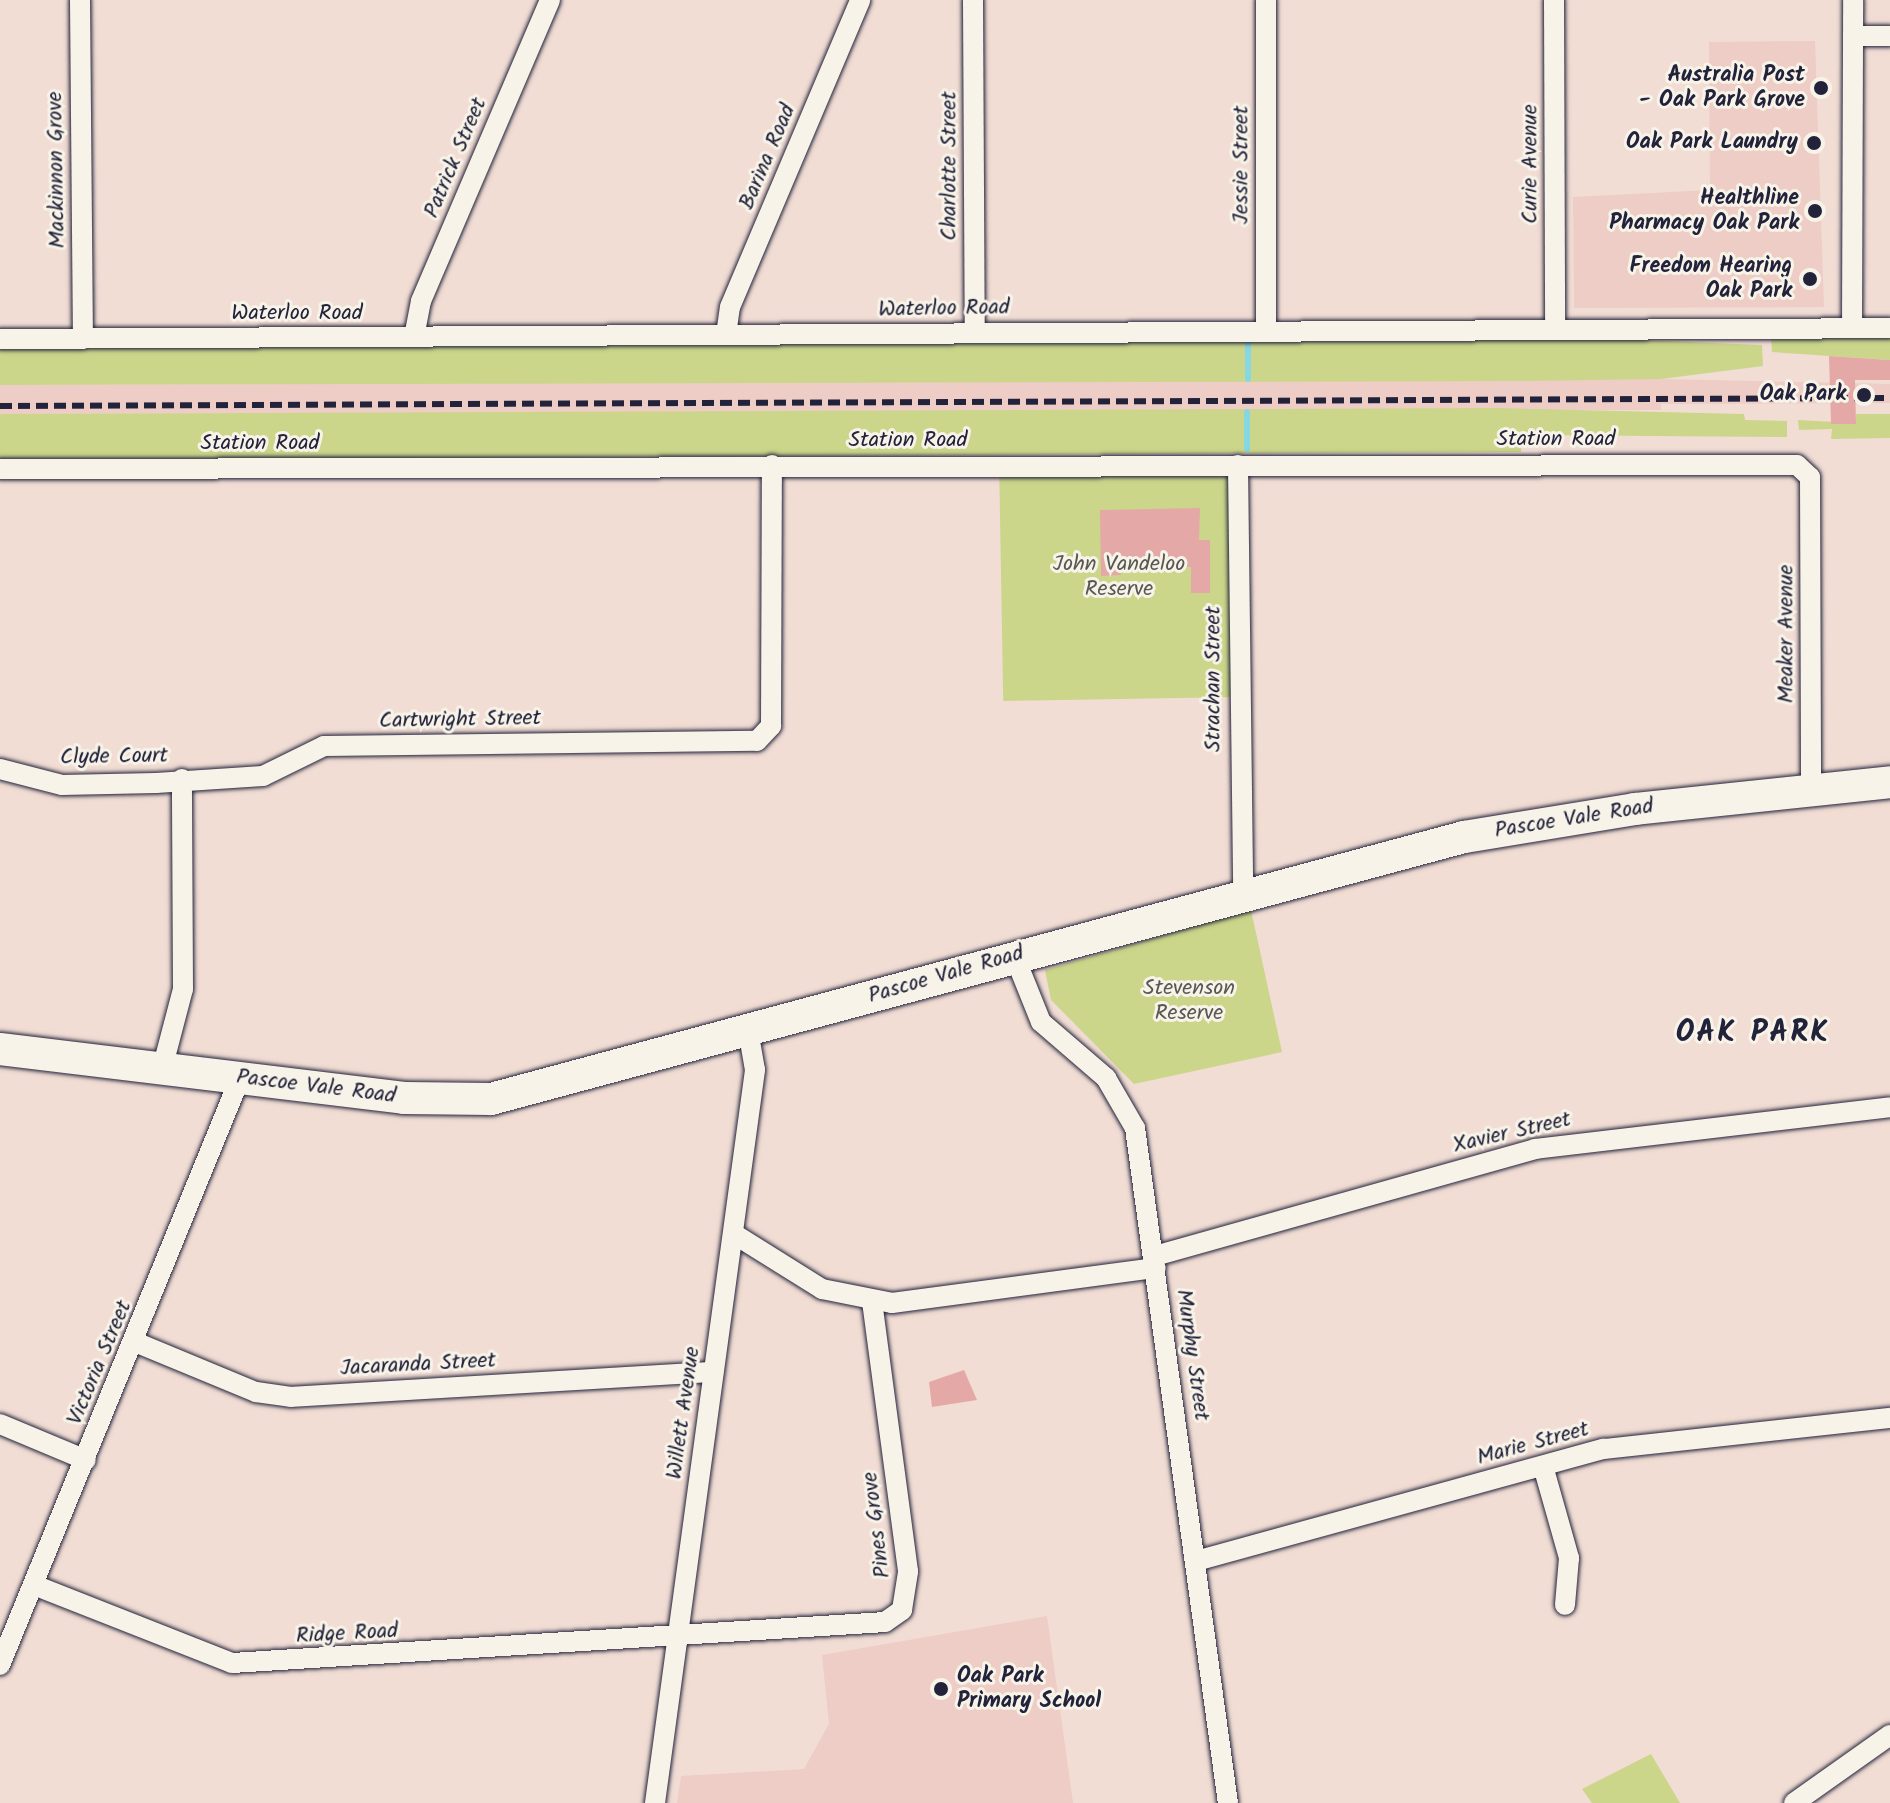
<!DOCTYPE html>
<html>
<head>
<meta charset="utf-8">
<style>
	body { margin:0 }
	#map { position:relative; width:1890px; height:1803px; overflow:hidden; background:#f1ddd4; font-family:Kalam,sans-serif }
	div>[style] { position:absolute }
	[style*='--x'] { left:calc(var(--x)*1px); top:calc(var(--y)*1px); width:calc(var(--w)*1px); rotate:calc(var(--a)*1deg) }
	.built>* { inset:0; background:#edcdc6 }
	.green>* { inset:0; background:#cbd68a; transform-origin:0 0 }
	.stream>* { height:6px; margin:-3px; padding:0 3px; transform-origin:3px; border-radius:3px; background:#87d7e3 }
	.building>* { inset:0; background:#e4a9a6 }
	.roads { filter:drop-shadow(0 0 2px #22223b) drop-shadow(0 0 2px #22223b) }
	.minor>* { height:20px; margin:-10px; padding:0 10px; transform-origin:10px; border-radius:10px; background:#f7f3e8 }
	.primary>* { height:32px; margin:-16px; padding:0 16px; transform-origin:16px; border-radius:16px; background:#f7f3e8 }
	.rail>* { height:6px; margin-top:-3px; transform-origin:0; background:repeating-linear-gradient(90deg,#22223b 0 12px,transparent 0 18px) }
	.dots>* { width:22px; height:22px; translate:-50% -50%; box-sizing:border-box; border:4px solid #f7f3e8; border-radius:50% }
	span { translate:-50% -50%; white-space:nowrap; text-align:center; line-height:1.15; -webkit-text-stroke:6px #f7f3e8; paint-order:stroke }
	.poi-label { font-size:22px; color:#22223b; font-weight:700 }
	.right { translate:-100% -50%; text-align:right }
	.left { translate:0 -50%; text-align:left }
	.street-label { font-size:22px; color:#22223b }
	.park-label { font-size:22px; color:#555853 }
	.district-label { font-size:30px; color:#22223b; font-weight:700; letter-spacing:2px }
</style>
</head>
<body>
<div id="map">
	<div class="built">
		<i style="clip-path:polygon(1815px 41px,1824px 307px,1574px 308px,1573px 197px,1710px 190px,1709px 42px)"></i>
		<i style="clip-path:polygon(1661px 379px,1890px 384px,1890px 403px,1661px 404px,1661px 410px,0 414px,0 385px)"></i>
		<i style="clip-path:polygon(1047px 1616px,1073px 1803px,677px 1803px,681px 1776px,804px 1769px,829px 1724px,822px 1655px)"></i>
	</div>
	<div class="green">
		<i style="clip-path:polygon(1567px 337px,1762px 345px,1763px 366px,1661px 379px,1520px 381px,0 385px,0 349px)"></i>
		<i style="clip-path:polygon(1771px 337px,1890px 337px,1890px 360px,1772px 352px)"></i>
		<i style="clip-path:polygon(1497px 408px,1744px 414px,1745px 420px,1787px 421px,1787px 437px,1522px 435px,1521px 452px,0 460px,0 414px)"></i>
		<i style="clip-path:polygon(1856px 414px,1890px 414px,1890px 438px,1831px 439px,1832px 429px,1799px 430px,1798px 420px,1856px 423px)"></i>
		<i style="left:1234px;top:456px;width:241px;height:235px;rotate:89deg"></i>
		<i style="clip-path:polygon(1251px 910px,1282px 1052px,1134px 1084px,1051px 1000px,1045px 970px)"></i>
		<i style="clip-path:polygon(1651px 1754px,1680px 1803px,1592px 1803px,1582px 1789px)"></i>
	</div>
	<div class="stream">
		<i style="--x:1248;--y:344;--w:35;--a:90"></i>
		<i style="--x:1247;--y:449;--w:37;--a:-90"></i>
	</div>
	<div class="building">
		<i style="clip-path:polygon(1829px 356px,1890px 360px,1890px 380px,1855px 380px,1856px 424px,1831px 424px)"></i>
		<i style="clip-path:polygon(1200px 508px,1199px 540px,1210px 540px,1210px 593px,1191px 593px,1191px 567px,1121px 567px,1121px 575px,1101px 576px,1100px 510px)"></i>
		<i style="clip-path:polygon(964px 1370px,977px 1400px,932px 1407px,929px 1382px)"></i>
	</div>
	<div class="roads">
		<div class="minor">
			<i style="--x:80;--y:0;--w:339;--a:89.5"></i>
			<i style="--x:973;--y:0;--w:332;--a:89.7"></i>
			<i style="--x:1266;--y:0;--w:329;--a:90"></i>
			<i style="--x:1554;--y:0;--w:329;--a:89.8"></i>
			<i style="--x:1853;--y:36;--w:37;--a:0"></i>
			<i style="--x:1852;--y:328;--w:328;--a:-89.8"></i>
			<i style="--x:726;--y:335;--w:28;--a:-82"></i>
			<i style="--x:730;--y:307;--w:333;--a:-67"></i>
			<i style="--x:414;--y:337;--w:37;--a:-79"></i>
			<i style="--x:421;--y:301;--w:327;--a:-66.8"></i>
			<i style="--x:0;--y:339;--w:1890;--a:-0.33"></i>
			<i style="--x:1238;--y:465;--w:427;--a:89.3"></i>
			<i style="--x:0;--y:469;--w:1797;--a:-0.13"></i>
			<i style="--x:1797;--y:465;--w:18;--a:43"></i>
			<i style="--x:1810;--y:477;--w:313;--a:89.8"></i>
			<i style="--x:0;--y:769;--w:64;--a:14.5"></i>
			<i style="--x:62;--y:785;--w:94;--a:-1.2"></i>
			<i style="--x:156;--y:783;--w:107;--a:-3.7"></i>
			<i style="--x:263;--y:776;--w:68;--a:-26.2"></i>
			<i style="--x:324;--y:746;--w:433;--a:-0.7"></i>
			<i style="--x:757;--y:741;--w:21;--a:-47"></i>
			<i style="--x:771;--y:726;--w:261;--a:-89.8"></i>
			<i style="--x:1014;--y:955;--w:72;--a:68.1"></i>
			<i style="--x:1041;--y:1022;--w:86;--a:40.7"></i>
			<i style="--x:1106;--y:1078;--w:58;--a:59.9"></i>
			<i style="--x:1135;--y:1128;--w:681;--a:82.16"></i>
			<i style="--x:162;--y:1069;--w:83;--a:-75.3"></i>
			<i style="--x:183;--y:989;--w:210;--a:-90.3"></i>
			<i style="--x:734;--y:1234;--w:104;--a:32"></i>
			<i style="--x:822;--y:1289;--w:71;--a:11.3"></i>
			<i style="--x:892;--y:1303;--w:266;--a:-7.6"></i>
			<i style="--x:1155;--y:1256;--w:395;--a:-15.7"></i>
			<i style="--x:1535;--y:1149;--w:357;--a:-6.7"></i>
			<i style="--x:135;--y:1342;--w:131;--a:22.5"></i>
			<i style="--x:256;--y:1392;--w:35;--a:8"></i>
			<i style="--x:291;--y:1397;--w:423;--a:-3.4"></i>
			<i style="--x:0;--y:1424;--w:93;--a:22.7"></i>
			<i style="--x:1543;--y:1466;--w:96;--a:74.2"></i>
			<i style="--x:1569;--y:1558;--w:47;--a:94.9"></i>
			<i style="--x:1196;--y:1561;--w:423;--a:-15.4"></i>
			<i style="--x:1604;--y:1449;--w:288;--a:-6.2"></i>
			<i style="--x:34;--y:1585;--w:213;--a:21.5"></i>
			<i style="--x:232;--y:1663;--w:654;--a:-3.59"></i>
			<i style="--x:885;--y:1622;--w:21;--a:-35"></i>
			<i style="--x:902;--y:1610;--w:39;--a:-81"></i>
			<i style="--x:908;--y:1571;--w:272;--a:-97.6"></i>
			<i style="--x:0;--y:1665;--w:634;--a:-67.76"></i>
			<i style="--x:655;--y:1803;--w:740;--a:-82.23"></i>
			<i style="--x:755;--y:1070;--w:41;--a:-99.9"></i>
			<i style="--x:1794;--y:1803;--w:118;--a:-35.3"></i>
		</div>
		<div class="primary">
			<i style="--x:0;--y:1049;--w:407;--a:6.9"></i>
			<i style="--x:404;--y:1098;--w:87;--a:0.7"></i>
			<i style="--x:491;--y:1099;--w:1008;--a:-15.07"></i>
			<i style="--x:1464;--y:837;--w:173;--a:-9.3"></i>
			<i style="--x:1635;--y:809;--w:256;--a:-6"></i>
		</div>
	</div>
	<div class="rail">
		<i style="--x:0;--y:406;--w:1890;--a:-0.24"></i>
	</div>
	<div class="dots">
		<i style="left:1821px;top:88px;background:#22223b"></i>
		<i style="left:1814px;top:143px;background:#22223b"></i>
		<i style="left:1815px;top:211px;background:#22223b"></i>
		<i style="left:1810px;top:279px;background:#22223b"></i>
		<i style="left:1864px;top:395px;background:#22223b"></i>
		<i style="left:941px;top:1689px;background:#22223b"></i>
	</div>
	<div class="poi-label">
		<span class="right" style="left:1805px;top:88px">Australia Post<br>- Oak Park Grove</span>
		<span class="right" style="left:1798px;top:143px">Oak Park Laundry</span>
		<span class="right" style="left:1799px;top:211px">Healthline<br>Pharmacy Oak Park</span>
		<span class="right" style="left:1792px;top:279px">Freedom Hearing<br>Oak Park</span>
		<span class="right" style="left:1846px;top:395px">Oak Park</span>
		<span class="left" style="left:957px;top:1689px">Oak Park<br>Primary School</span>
	</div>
	<div class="street-label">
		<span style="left:768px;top:157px;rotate:-67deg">Barina Road</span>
		<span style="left:456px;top:158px;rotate:-67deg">Patrick Street</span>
		<span style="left:1531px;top:164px;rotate:-90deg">Curie Avenue</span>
		<span style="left:1242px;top:165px;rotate:-90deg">Jessie Street</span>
		<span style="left:950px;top:166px;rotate:-90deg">Charlotte Street</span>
		<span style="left:57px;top:170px;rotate:-91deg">Mackinnon Grove</span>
		<span style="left:944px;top:309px;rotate:-1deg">Waterloo Road</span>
		<span style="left:297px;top:314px">Waterloo Road</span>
		<span style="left:1556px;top:440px">Station Road</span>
		<span style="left:908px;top:441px">Station Road</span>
		<span style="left:260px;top:444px">Station Road</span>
		<span style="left:1787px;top:634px;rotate:-90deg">Meaker Avenue</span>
		<span style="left:1214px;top:679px;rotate:-90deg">Strachan Street</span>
		<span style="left:460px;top:720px;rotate:-1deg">Cartwright Street</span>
		<span style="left:114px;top:757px;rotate:-1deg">Clyde Court</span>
		<span style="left:1574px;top:819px;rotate:-9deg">Pascoe Vale Road</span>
		<span style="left:946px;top:975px;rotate:-16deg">Pascoe Vale Road</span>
		<span style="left:316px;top:1087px;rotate:7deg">Pascoe Vale Road</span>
		<span style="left:1512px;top:1133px;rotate:-13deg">Xavier Street</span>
		<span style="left:1192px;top:1355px;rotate:82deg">Murphy Street</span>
		<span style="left:100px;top:1363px;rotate:-67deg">Victoria Street</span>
		<span style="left:418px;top:1365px;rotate:-3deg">Jacaranda Street</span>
		<span style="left:684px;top:1413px;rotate:-82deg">Willett Avenue</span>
		<span style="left:1533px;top:1444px;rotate:-15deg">Marie Street</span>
		<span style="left:877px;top:1525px;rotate:-97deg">Pines Grove</span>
		<span style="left:347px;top:1634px;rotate:-3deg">Ridge Road</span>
	</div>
	<div class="park-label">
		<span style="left:1119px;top:577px">John Vandeloo<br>Reserve</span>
		<span style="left:1189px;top:1001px">Stevenson<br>Reserve</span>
	</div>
	<div class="district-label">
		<span style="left:1753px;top:1033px">OAK PARK</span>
	</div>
</div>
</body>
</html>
